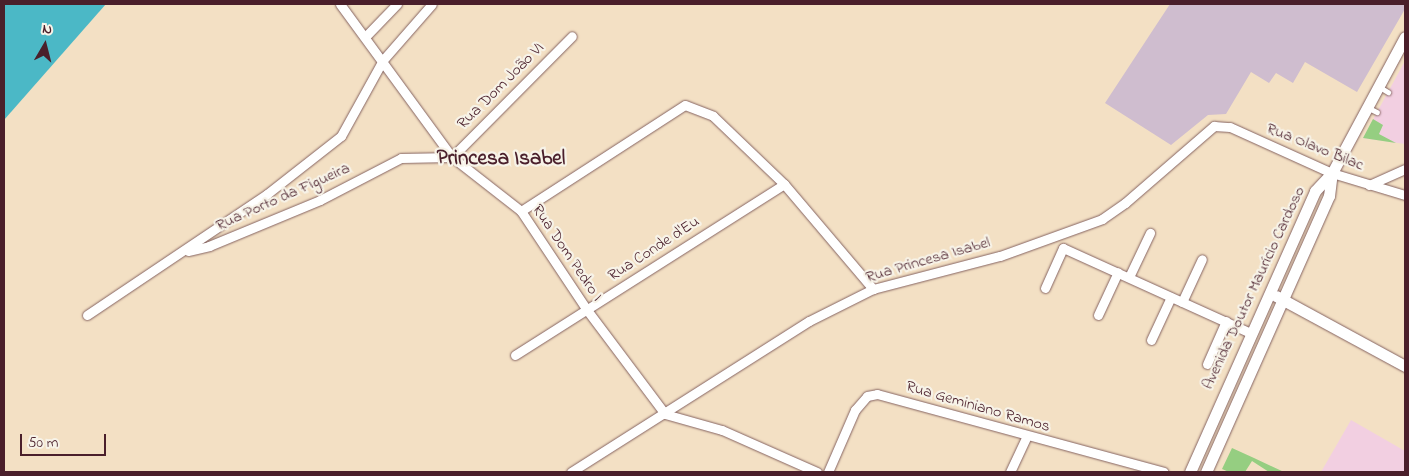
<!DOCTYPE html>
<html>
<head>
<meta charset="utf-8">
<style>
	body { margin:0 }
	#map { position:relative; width:1409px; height:476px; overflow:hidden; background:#f3e0c4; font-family:"Indie Flower",sans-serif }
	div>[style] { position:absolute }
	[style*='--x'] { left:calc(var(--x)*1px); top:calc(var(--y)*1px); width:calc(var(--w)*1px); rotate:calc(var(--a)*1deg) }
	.built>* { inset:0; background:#f2cfe1 }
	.industrial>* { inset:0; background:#cfbdcf }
	.green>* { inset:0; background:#95ce81 }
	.water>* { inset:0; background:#4bb8c6 }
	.roads { filter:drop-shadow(0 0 1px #856361) drop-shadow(0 0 1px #856361) }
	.service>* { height:4.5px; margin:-2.25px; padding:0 2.25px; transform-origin:2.25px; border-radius:2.25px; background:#fff }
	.minor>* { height:9px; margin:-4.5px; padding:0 4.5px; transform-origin:4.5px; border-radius:4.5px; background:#fff }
	.tertiary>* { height:11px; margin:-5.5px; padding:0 5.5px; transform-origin:5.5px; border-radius:5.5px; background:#fff }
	span { translate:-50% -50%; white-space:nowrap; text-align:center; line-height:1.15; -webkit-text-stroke:4.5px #f7f3e8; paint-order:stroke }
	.street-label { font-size:16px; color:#4a1f2b }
	.district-label { font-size:21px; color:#4a1f2b; font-weight:700 }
	.frame { position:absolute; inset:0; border:5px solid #4a1f2b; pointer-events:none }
	.north { position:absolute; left:20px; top:20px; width:50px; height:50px; -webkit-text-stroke:4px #f7f3e8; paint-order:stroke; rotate:8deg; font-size:14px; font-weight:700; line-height:20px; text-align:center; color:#4a1f2b }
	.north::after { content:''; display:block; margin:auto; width:18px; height:22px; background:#4a1f2b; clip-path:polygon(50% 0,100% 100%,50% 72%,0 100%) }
	.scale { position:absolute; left:20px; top:434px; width:86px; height:22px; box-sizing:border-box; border:2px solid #4a1f2b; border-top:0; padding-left:6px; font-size:15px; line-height:18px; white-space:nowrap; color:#4a1f2b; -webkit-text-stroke:4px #f7f3e8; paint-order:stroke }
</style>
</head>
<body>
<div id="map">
	<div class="built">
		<i style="clip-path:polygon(1405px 61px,1405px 144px,1363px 138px,1388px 92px)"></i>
		<i style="clip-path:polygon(1351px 420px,1405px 451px,1405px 472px,1321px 472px)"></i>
	</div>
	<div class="industrial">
		<i style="clip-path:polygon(1170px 4px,1405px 4px,1405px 9px,1357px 92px,1305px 62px,1293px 83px,1276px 73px,1269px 83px,1251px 72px,1226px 114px,1208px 115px,1171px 145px,1105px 103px)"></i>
	</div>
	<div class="green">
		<i style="clip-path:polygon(1373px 119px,1383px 125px,1379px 134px,1396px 143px,1363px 138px)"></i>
		<i style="clip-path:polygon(1232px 448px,1254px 458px,1284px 472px,1269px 472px,1252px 461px,1245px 472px,1229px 472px,1222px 469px)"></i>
	</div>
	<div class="water">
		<i style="clip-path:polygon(4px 4px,106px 4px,4px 120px)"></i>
	</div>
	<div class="roads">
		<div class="service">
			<i style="--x:1378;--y:86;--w:12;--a:31"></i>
			<i style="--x:1369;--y:108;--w:9;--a:27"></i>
		</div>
		<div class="minor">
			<i style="--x:340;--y:4;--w:190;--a:53.8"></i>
			<i style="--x:452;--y:157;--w:88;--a:38"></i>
			<i style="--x:521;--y:211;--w:119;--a:56.3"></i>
			<i style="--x:587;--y:310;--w:130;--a:53.1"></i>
			<i style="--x:665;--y:414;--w:59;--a:15.7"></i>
			<i style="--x:722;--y:430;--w:104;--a:23.9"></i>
			<i style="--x:365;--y:37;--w:46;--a:-45.9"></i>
			<i style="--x:1369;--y:185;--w:39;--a:-24"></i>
			<i style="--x:521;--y:211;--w:195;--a:-32.9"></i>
			<i style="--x:685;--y:105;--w:30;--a:21"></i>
			<i style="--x:713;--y:116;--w:98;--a:43.8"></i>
			<i style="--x:784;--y:184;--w:138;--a:49.7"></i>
			<i style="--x:188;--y:251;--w:22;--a:-13"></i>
			<i style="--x:209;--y:246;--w:120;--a:-22.5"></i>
			<i style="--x:320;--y:200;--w:91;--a:-27.4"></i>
			<i style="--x:401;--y:158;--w:51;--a:-1.1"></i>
			<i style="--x:452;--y:157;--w:170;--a:-45.2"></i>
			<i style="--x:1129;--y:277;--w:49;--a:-64.5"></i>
			<i style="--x:1045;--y:288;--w:44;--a:-65.8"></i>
			<i style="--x:1063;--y:248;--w:205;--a:24.4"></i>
			<i style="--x:1182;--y:302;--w:47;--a:-65.1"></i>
			<i style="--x:87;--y:315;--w:217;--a:-33.9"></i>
			<i style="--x:267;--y:194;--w:94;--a:-38.1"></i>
			<i style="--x:341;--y:136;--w:87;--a:-61.1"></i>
			<i style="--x:383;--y:60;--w:74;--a:-48.8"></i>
			<i style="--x:1098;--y:315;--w:47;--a:-65.1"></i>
			<i style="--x:1151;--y:340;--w:47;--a:-65.1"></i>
			<i style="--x:515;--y:355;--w:319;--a:-32.4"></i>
			<i style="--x:1207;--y:364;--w:47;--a:-66.2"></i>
			<i style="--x:571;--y:472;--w:282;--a:-32.4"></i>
			<i style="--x:809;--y:321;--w:72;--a:-26.6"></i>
			<i style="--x:873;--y:289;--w:131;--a:-14.6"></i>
			<i style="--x:1000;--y:256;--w:109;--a:-19.9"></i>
			<i style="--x:1102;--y:219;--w:28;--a:-35"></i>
			<i style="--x:1125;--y:203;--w:118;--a:-40.9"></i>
			<i style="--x:1214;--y:126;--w:16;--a:4"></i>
			<i style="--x:1230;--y:127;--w:112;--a:24.3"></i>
			<i style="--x:1332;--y:173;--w:76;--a:16.8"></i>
			<i style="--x:828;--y:472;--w:68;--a:-66.5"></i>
			<i style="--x:855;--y:410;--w:18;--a:-49"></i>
			<i style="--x:867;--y:396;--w:10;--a:-11"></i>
			<i style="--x:877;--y:394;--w:297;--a:15.2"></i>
			<i style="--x:1010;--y:472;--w:38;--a:-65"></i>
		</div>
		<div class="tertiary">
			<i style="--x:1276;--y:296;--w:147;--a:28.5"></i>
			<i style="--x:1190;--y:472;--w:308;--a:-66"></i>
			<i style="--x:1315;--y:191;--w:25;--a:-47"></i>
			<i style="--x:1332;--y:173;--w:154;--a:-61.8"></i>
			<i style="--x:1206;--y:472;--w:302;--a:-66"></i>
			<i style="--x:1329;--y:196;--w:23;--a:-83"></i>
		</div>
	</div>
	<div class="street-label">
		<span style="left:501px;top:86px;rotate:-45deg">Rua Dom João VI</span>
		<span style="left:1315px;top:147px;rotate:22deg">Rua Olavo Bilac</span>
		<span style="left:283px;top:197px;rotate:-24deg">Rua Porto da Figueira</span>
		<span style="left:654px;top:249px;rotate:-33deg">Rua Conde d'Eu</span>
		<span style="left:567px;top:253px;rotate:56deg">Rua Dom Pedro I</span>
		<span style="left:928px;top:260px;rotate:-16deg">Rua Princesa Isabel</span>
		<span style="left:1254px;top:288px;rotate:-65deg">Avenida Doutor Maurício Cardoso</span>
		<span style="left:978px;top:407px;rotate:16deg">Rua Geminiano Ramos</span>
	</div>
	<div class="district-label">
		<span style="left:501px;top:159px">Princesa Isabel</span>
	</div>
	<div class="frame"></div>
	<div class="north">N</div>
	<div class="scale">50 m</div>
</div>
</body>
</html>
